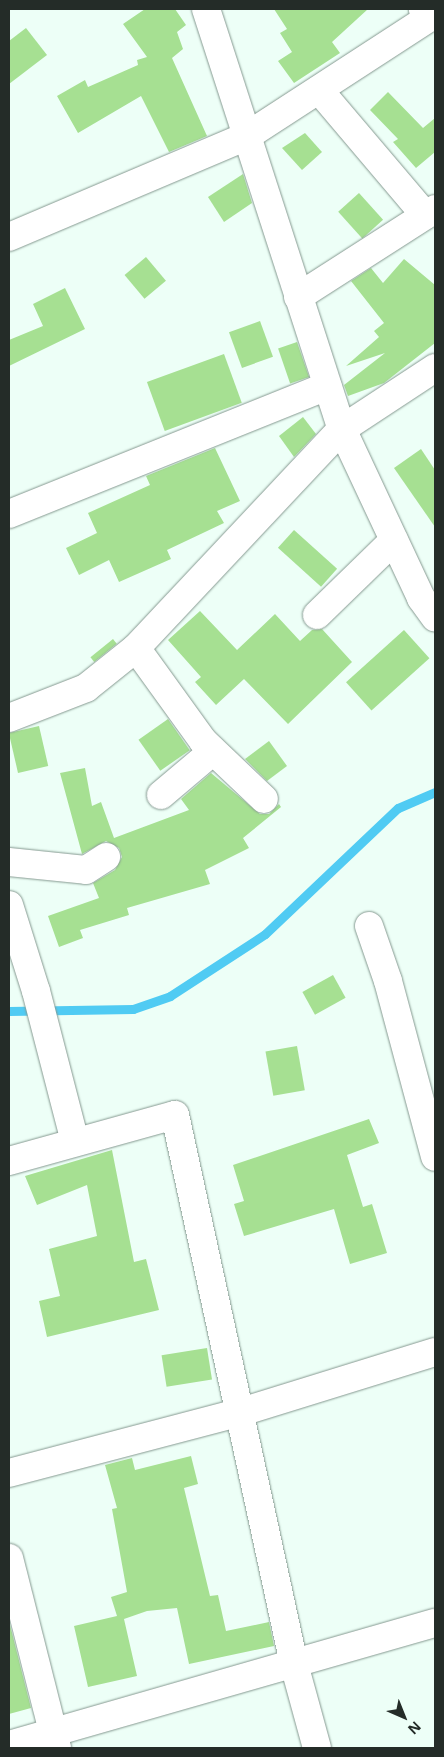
<!DOCTYPE html>
<html>
<head>
<meta charset="utf-8">
<style>
	body { margin:0 }
	#map { position:relative; width:444px; height:1757px; overflow:hidden; background:#edfff7; font-family:"Open Sans",sans-serif }
	div>[style] { position:absolute }
	[style*='--x'] { left:calc(var(--x)*1px); top:calc(var(--y)*1px); width:calc(var(--w)*1px); rotate:calc(var(--a)*1deg) }
	.stream>* { height:9px; margin:-4.5px; padding:0 4.5px; transform-origin:4.5px; border-radius:4.5px; background:#50cbf3 }
	.building>* { inset:0; background:#a6e092; transform-origin:0 0 }
	.roads { filter:drop-shadow(0 0 1px #859990) drop-shadow(0 0 1px #859990) }
	.minor>* { height:28px; margin:-14px; padding:0 14px; transform-origin:14px; border-radius:14px; background:#fff }
	span { translate:-50% -50%; white-space:nowrap; text-align:center; line-height:1.15; -webkit-text-stroke:5px #edfff7; paint-order:stroke }
	.frame { position:absolute; inset:0; border:10px solid #242c28; pointer-events:none }
	.north { position:absolute; left:379px; top:1692px; width:50px; height:50px; -webkit-text-stroke:4px #edfff7; paint-order:stroke; rotate:136deg; font-size:14px; font-weight:700; line-height:20px; text-align:center; color:#242c28 }
	.north::after { content:''; display:block; margin:auto; width:18px; height:22px; background:#242c28; clip-path:polygon(50% 0,100% 100%,50% 72%,0 100%) }
</style>
</head>
<body>
<div id="map">
	<div class="stream">
		<i style="--x:9;--y:1011;--w:124;--a:-0.9"></i>
		<i style="--x:133;--y:1009;--w:39;--a:-19"></i>
		<i style="--x:170;--y:996;--w:113;--a:-33.1"></i>
		<i style="--x:265;--y:934;--w:183;--a:-43.5"></i>
		<i style="--x:398;--y:808;--w:40;--a:-23.4"></i>
	</div>
	<div class="building">
		<i style="clip-path:polygon(145px 9px,175px 9px,186px 25px,177px 32px,183px 49px,172px 58px,207px 136px,169px 152px,141px 96px,78px 133px,57px 96px,85px 80px,88px 87px,138px 65px,137px 60px,147px 57px,123px 24px)"></i>
		<i style="clip-path:polygon(274px 9px,368px 9px,332px 42px,340px 53px,294px 83px,278px 61px,292px 52px,280px 33px,287px 29px)"></i>
		<i style="clip-path:polygon(26px 28px,47px 55px,9px 84px,9px 41px)"></i>
		<i style="clip-path:polygon(388px 92px,423px 128px,435px 118px,435px 152px,416px 168px,393px 142px,398px 139px,370px 110px)"></i>
		<i style="clip-path:polygon(305px 133px,322px 152px,302px 170px,282px 148px)"></i>
		<i style="clip-path:polygon(243px 174px,252px 203px,224px 222px,208px 197px)"></i>
		<i style="left:359px;top:193px;width:36px;height:28px;rotate:48deg"></i>
		<i style="left:146px;top:257px;width:31px;height:28px;rotate:50deg"></i>
		<i style="clip-path:polygon(404px 259px,435px 285px,435px 343px,384px 383px,348px 396px,344px 385px,385px 353px,346px 366px,379px 337px,374px 331px,384px 323px,351px 281px,371px 268px,383px 283px)"></i>
		<i style="clip-path:polygon(65px 288px,85px 329px,9px 366px,9px 340px,43px 326px,33px 304px)"></i>
		<i style="left:260px;top:321px;width:38px;height:33px;rotate:70deg"></i>
		<i style="left:297px;top:342px;width:37px;height:20px;rotate:71deg"></i>
		<i style="left:224px;top:354px;width:52px;height:82px;rotate:70deg"></i>
		<i style="clip-path:polygon(303px 417px,316px 434px,294px 457px,279px 436px)"></i>
		<i style="clip-path:polygon(215px 448px,240px 501px,217px 511px,224px 523px,167px 550px,171px 559px,119px 582px,109px 560px,79px 575px,66px 548px,97px 533px,88px 513px,150px 485px,146px 476px)"></i>
		<i style="clip-path:polygon(421px 449px,435px 470px,435px 527px,394px 468px)"></i>
		<i style="left:294px;top:530px;width:58px;height:24px;rotate:42deg"></i>
		<i style="clip-path:polygon(200px 611px,237px 650px,275px 614px,300px 641px,312px 630px,322px 629px,352px 662px,288px 724px,244px 679px,216px 705px,195px 682px,201px 677px,168px 640px)"></i>
		<i style="left:404px;top:630px;width:38px;height:78px;rotate:48deg"></i>
		<i style="left:113px;top:639px;width:6px;height:29px;rotate:51deg"></i>
		<i style="left:168px;top:719px;width:38px;height:36px;rotate:55deg"></i>
		<i style="left:39px;top:726px;width:41px;height:31px;rotate:77deg"></i>
		<i style="clip-path:polygon(269px 741px,287px 766px,267px 781px,245px 759px)"></i>
		<i style="clip-path:polygon(85px 768px,92px 806px,101px 802px,114px 838px,189px 810px,181px 799px,211px 773px,260px 814px,269px 814px,279px 804px,281px 807px,243px 838px,249px 848px,205px 870px,210px 884px,127px 908px,129px 915px,80px 930px,83px 938px,59px 947px,48px 916px,99px 898px,93px 883px,115px 870px,122px 857px,119px 848px,106px 841px,82px 854px,60px 773px)"></i>
		<i style="left:333px;top:975px;width:26px;height:35px;rotate:61deg"></i>
		<i style="left:297px;top:1046px;width:45px;height:32px;rotate:80deg"></i>
		<i style="clip-path:polygon(369px 1119px,379px 1143px,347px 1155px,363px 1207px,372px 1204px,387px 1253px,350px 1264px,334px 1209px,244px 1236px,234px 1204px,244px 1201px,233px 1165px)"></i>
		<i style="clip-path:polygon(112px 1150px,134px 1262px,146px 1259px,159px 1310px,47px 1337px,39px 1301px,60px 1296px,49px 1249px,97px 1236px,87px 1185px,37px 1205px,25px 1176px)"></i>
		<i style="left:207px;top:1348px;width:32px;height:46px;rotate:81deg"></i>
		<i style="clip-path:polygon(191px 1456px,198px 1484px,184px 1488px,210px 1596px,218px 1595px,226px 1631px,269px 1622px,274px 1646px,189px 1664px,177px 1608px,147px 1611px,124px 1619px,137px 1676px,88px 1687px,74px 1626px,117px 1616px,111px 1597px,127px 1592px,112px 1509px,117px 1508px,105px 1465px,132px 1458px,135px 1470px)"></i>
		<i style="clip-path:polygon(9px 1621px,31px 1708px,9px 1714px)"></i>
	</div>
	<div class="roads">
		<div class="minor">
			<i style="--x:206;--y:9;--w:441;--a:72.1"></i>
			<i style="--x:342;--y:429;--w:187;--a:64.9"></i>
			<i style="--x:421;--y:598;--w:24;--a:54"></i>
			<i style="--x:319;--y:90;--w:164;--a:49.7"></i>
			<i style="--x:9;--y:237;--w:259;--a:-23"></i>
			<i style="--x:247;--y:136;--w:217;--a:-33"></i>
			<i style="--x:429;--y:18;--w:11;--a:-124"></i>
			<i style="--x:298;--y:297;--w:163;--a:-32.7"></i>
			<i style="--x:9;--y:514;--w:343;--a:-21.9"></i>
			<i style="--x:317;--y:615;--w:107;--a:-44.2"></i>
			<i style="--x:136;--y:648;--w:115;--a:54.2"></i>
			<i style="--x:203;--y:741;--w:84;--a:43.6"></i>
			<i style="--x:9;--y:718;--w:83;--a:-21.3"></i>
			<i style="--x:86;--y:688;--w:64;--a:-38.7"></i>
			<i style="--x:136;--y:648;--w:301;--a:-46.8"></i>
			<i style="--x:342;--y:429;--w:111;--a:-33.3"></i>
			<i style="--x:161;--y:795;--w:68;--a:-40.2"></i>
			<i style="--x:9;--y:862;--w:77;--a:5.9"></i>
			<i style="--x:86;--y:870;--w:24;--a:-33"></i>
			<i style="--x:9;--y:905;--w:90;--a:72.6"></i>
			<i style="--x:36;--y:991;--w:156;--a:75.5"></i>
			<i style="--x:369;--y:926;--w:58;--a:70.9"></i>
			<i style="--x:388;--y:981;--w:182;--a:75"></i>
			<i style="--x:9;--y:1161;--w:172;--a:-15.5"></i>
			<i style="--x:175;--y:1115;--w:562;--a:77.77"></i>
			<i style="--x:294;--y:1664;--w:87;--a:74.7"></i>
			<i style="--x:9;--y:1473;--w:237;--a:-14.7"></i>
			<i style="--x:238;--y:1413;--w:206;--a:-17.2"></i>
			<i style="--x:9;--y:1558;--w:196;--a:75.8"></i>
			<i style="--x:9;--y:1745;--w:443;--a:-16"></i>
		</div>
	</div>
	<div class="frame"></div>
	<div class="north">N</div>
</div>
</body>
</html>
